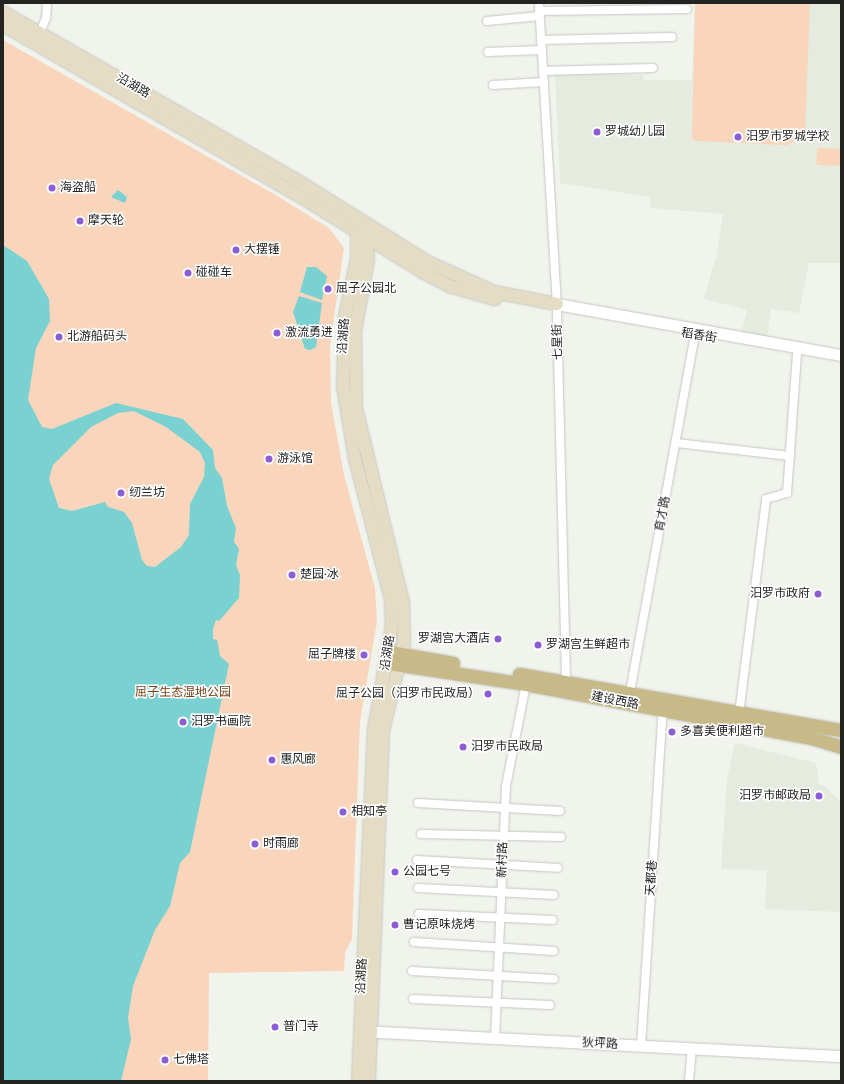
<!DOCTYPE html>
<html>
<head>
<meta charset="utf-8">
<style>
	body { margin:0 }
	#map { position:relative; width:844px; height:1084px; overflow:hidden; background:#f1f3ed; font-family:"Work Sans","Noto Sans SC",sans-serif }
	div>[style] { position:absolute }
	[style*='--x'] { left:calc(var(--x)*1px); top:calc(var(--y)*1px); width:calc(var(--w)*1px); rotate:calc(var(--a)*1deg) }
	.built>* { inset:0; background:#e5ebde }
	.green>* { inset:0; background:#f9d5bc; transform-origin:0 0 }
	.water>* { inset:0; background:#79d1d1 }
	.roads { filter:drop-shadow(0 0 1px #c5c8c2) drop-shadow(0 0 1px #c5c8c2) }
	.minor>* { height:8px; margin:-4px; padding:0 4px; transform-origin:4px; border-radius:4px; background:#fff }
	.tertiary>* { height:11px; margin:-5.5px; padding:0 5.5px; transform-origin:5.5px; border-radius:5.5px; background:#fff }
	.secondary>* { height:12px; margin:-6px; padding:0 6px; transform-origin:6px; border-radius:6px; background:#e4dcc4 }
	.primary>* { height:13px; margin:-6.5px; padding:0 6.5px; transform-origin:6.5px; border-radius:6.5px; background:#c8b988 }
	.dots>* { width:11px; height:11px; translate:-50% -50%; box-sizing:border-box; border:2px solid #fff; border-radius:50% }
	span { translate:-50% -50%; white-space:nowrap; text-align:center; line-height:1.15; -webkit-text-stroke:3px #fff; paint-order:stroke }
	.street-label { font-size:12px; color:#232422 }
	.poi-label { font-size:12px; color:#232422 }
	.left { translate:0 -50%; text-align:left }
	.right { translate:-100% -50%; text-align:right }
	.park-label { font-size:12px; color:#764214 }
	.frame { position:absolute; inset:0; border:4px solid #232422; pointer-events:none }
</style>
</head>
<body>
<div id="map">
	<div class="built">
		<i style="clip-path:polygon(695px 3px,841px 3px,841px 263px,809px 263px,799px 313px,771px 309px,767px 339px,741px 334px,747px 310px,704px 299px,717px 253px,723px 214px,650px 208px,651px 197px,560px 183px,555px 73px,643px 75px,644px 80px,692px 80px)"></i>
		<i style="clip-path:polygon(735px 743px,816px 763px,819px 785px,824px 785px,841px 803px,841px 912px,765px 909px,767px 870px,721px 869px,727px 779px)"></i>
	</div>
	<div class="green">
		<i style="clip-path:polygon(695px 3px,810px 3px,805px 133px,801px 139px,786px 145px,696px 141px,692px 138px)"></i>
		<i style="clip-path:polygon(3px 40px,279px 197px,329px 228px,344px 248px,330px 346px,331px 403px,344px 475px,375px 588px,377px 621px,360px 722px,352px 939px,345px 953px,344px 971px,209px 973px,208px 1081px,3px 1081px)"></i>
		<i style="left:817px;top:148px;width:24px;height:17px;rotate:2deg"></i>
	</div>
	<div class="water">
		<i style="clip-path:polygon(118px 190px,127px 197px,125px 203px,111px 197px)"></i>
		<i style="clip-path:polygon(evenodd,3px 245px,27px 261px,49px 299px,50px 321px,36px 348px,28px 400px,42px 427px,52px 429px,116px 403px,183px 419px,213px 450px,215px 468px,222px 478px,227px 506px,236px 528px,234px 542px,239px 549px,236px 565px,240px 575px,239px 598px,219px 621px,216px 620px,213px 629px,213px 639px,217px 640px,220px 656px,229px 664px,190px 852px,180px 863px,170px 906px,155px 930px,133px 986px,128px 1018px,131px 1039px,121px 1081px,3px 1081px,3px 245px,134px 411px,166px 427px,200px 452px,205px 463px,204px 477px,190px 504px,189px 535px,181px 547px,155px 567px,147px 566px,142px 560px,132px 523px,124px 512px,108px 507px,105px 502px,72px 511px,59px 508px,49px 479px,53px 465px,91px 427px,118px 413px,134px 411px)"></i>
		<i style="clip-path:polygon(307px 267px,316px 267px,327px 276px,322px 300px,300px 292px)"></i>
		<i style="clip-path:polygon(299px 296px,322px 303px,316px 347px,310px 350px,305px 349px,293px 312px)"></i>
	</div>
	<div class="roads">
		<div class="minor">
			<i style="--x:539;--y:3;--w:308;--a:86.6"></i>
			<i style="--x:557;--y:310;--w:372;--a:88.6"></i>
			<i style="--x:539;--y:11;--w:148;--a:-0.8"></i>
			<i style="--x:487;--y:21;--w:53;--a:-5.4"></i>
			<i style="--x:38;--y:37;--w:21;--a:-67"></i>
			<i style="--x:46;--y:18;--w:15;--a:-86"></i>
			<i style="--x:541;--y:40;--w:131;--a:-1.3"></i>
			<i style="--x:488;--y:52;--w:54;--a:-2.1"></i>
			<i style="--x:543;--y:71;--w:110;--a:-1.6"></i>
			<i style="--x:493;--y:85;--w:51;--a:-3.4"></i>
			<i style="--x:676;--y:443;--w:115;--a:6.5"></i>
			<i style="--x:630;--y:692;--w:363;--a:-79.7"></i>
			<i style="--x:739;--y:714;--w:217;--a:-82.8"></i>
			<i style="--x:766;--y:499;--w:22;--a:-16"></i>
			<i style="--x:787;--y:493;--w:139;--a:-85.9"></i>
			<i style="--x:418;--y:803;--w:142;--a:3.2"></i>
			<i style="--x:421;--y:834;--w:140;--a:1.2"></i>
			<i style="--x:417;--y:860;--w:141;--a:3.2"></i>
			<i style="--x:418;--y:888;--w:136;--a:2.9"></i>
			<i style="--x:419;--y:914;--w:134;--a:2.6"></i>
			<i style="--x:414;--y:942;--w:140;--a:3.7"></i>
			<i style="--x:412;--y:971;--w:142;--a:3.2"></i>
			<i style="--x:413;--y:999;--w:137;--a:2.5"></i>
			<i style="--x:495;--y:1039;--w:253;--a:-87.5"></i>
			<i style="--x:506;--y:786;--w:104;--a:-78.9"></i>
			<i style="--x:641;--y:1046;--w:337;--a:-86.3"></i>
			<i style="--x:689;--y:1081;--w:32;--a:-85"></i>
		</div>
		<div class="tertiary">
			<i style="--x:557;--y:304;--w:289;--a:10.2"></i>
			<i style="--x:362;--y:1031;--w:480;--a:3"></i>
		</div>
		<div class="secondary">
			<i style="--x:3;--y:12;--w:346;--a:29.8"></i>
			<i style="--x:303;--y:184;--w:147;--a:32"></i>
			<i style="--x:428;--y:262;--w:72;--a:24.4"></i>
			<i style="--x:494;--y:292;--w:64;--a:10.8"></i>
			<i style="--x:3;--y:25;--w:354;--a:30"></i>
			<i style="--x:309;--y:202;--w:135;--a:31.7"></i>
			<i style="--x:424;--y:273;--w:31;--a:27"></i>
			<i style="--x:452;--y:287;--w:45;--a:15.6"></i>
			<i style="--x:365;--y:223;--w:36;--a:85"></i>
			<i style="--x:368;--y:259;--w:73;--a:100.2"></i>
			<i style="--x:355;--y:331;--w:77;--a:89.3"></i>
			<i style="--x:356;--y:408;--w:201;--a:76.4"></i>
			<i style="--x:403;--y:603;--w:40;--a:88.6"></i>
			<i style="--x:404;--y:643;--w:90;--a:103.4"></i>
			<i style="--x:383;--y:731;--w:350;--a:92.3"></i>
			<i style="--x:357;--y:232;--w:27;--a:90"></i>
			<i style="--x:357;--y:259;--w:58;--a:101.9"></i>
			<i style="--x:345;--y:316;--w:70;--a:91.6"></i>
			<i style="--x:343;--y:386;--w:74;--a:80.7"></i>
			<i style="--x:355;--y:459;--w:145;--a:75.6"></i>
			<i style="--x:391;--y:599;--w:26;--a:88"></i>
			<i style="--x:392;--y:625;--w:106;--a:99.8"></i>
			<i style="--x:374;--y:729;--w:352;--a:92.6"></i>
		</div>
		<div class="primary">
			<i style="--x:390;--y:652;--w:64;--a:9.9"></i>
			<i style="--x:388;--y:663;--w:140;--a:8.7"></i>
			<i style="--x:526;--y:684;--w:291;--a:10.7"></i>
			<i style="--x:812;--y:738;--w:30;--a:17"></i>
			<i style="--x:519;--y:674;--w:327;--a:9.9"></i>
		</div>
	</div>
	<div class="dots">
		<i style="left:597px;top:132px;background:#8c5cd5"></i>
		<i style="left:738px;top:137px;background:#8c5cd5"></i>
		<i style="left:52px;top:188px;background:#8c5cd5"></i>
		<i style="left:80px;top:221px;background:#8c5cd5"></i>
		<i style="left:236px;top:250px;background:#8c5cd5"></i>
		<i style="left:188px;top:273px;background:#8c5cd5"></i>
		<i style="left:328px;top:289px;background:#8c5cd5"></i>
		<i style="left:277px;top:333px;background:#8c5cd5"></i>
		<i style="left:59px;top:337px;background:#8c5cd5"></i>
		<i style="left:269px;top:459px;background:#8c5cd5"></i>
		<i style="left:121px;top:493px;background:#8c5cd5"></i>
		<i style="left:292px;top:575px;background:#8c5cd5"></i>
		<i style="left:818px;top:594px;background:#8c5cd5"></i>
		<i style="left:498px;top:639px;background:#8c5cd5"></i>
		<i style="left:538px;top:645px;background:#8c5cd5"></i>
		<i style="left:364px;top:655px;background:#8c5cd5"></i>
		<i style="left:488px;top:694px;background:#8c5cd5"></i>
		<i style="left:183px;top:722px;background:#8c5cd5"></i>
		<i style="left:672px;top:732px;background:#8c5cd5"></i>
		<i style="left:463px;top:747px;background:#8c5cd5"></i>
		<i style="left:272px;top:760px;background:#8c5cd5"></i>
		<i style="left:819px;top:796px;background:#8c5cd5"></i>
		<i style="left:343px;top:812px;background:#8c5cd5"></i>
		<i style="left:255px;top:844px;background:#8c5cd5"></i>
		<i style="left:395px;top:872px;background:#8c5cd5"></i>
		<i style="left:395px;top:925px;background:#8c5cd5"></i>
		<i style="left:275px;top:1027px;background:#8c5cd5"></i>
		<i style="left:165px;top:1060px;background:#8c5cd5"></i>
	</div>
	<div class="street-label">
		<span style="left:133px;top:86px;rotate:30deg">沿湖路</span>
		<span style="left:344px;top:336px;rotate:-86deg">沿湖路</span>
		<span style="left:699px;top:336px;rotate:10deg">稻香街</span>
		<span style="left:558px;top:342px;rotate:-91deg">七星街</span>
		<span style="left:663px;top:514px;rotate:-80deg">育才路</span>
		<span style="left:388px;top:653px;rotate:-81deg">沿湖路</span>
		<span style="left:615px;top:701px;rotate:11deg">建设西路</span>
		<span style="left:503px;top:860px;rotate:-88deg">新村路</span>
		<span style="left:652px;top:878px;rotate:-86deg">天都巷</span>
		<span style="left:362px;top:976px;rotate:-87deg">沿湖路</span>
		<span style="left:600px;top:1044px;rotate:3deg">狄坪路</span>
	</div>
	<div class="poi-label">
		<span class="left" style="left:605px;top:132px">罗城幼儿园</span>
		<span class="left" style="left:746px;top:137px">汨罗市罗城学校</span>
		<span class="left" style="left:60px;top:188px">海盗船</span>
		<span class="left" style="left:88px;top:221px">摩天轮</span>
		<span class="left" style="left:244px;top:250px">大摆锤</span>
		<span class="left" style="left:196px;top:273px">碰碰车</span>
		<span class="left" style="left:336px;top:289px">屈子公园北</span>
		<span class="left" style="left:285px;top:333px">激流勇进</span>
		<span class="left" style="left:67px;top:337px">北游船码头</span>
		<span class="left" style="left:277px;top:459px">游泳馆</span>
		<span class="left" style="left:129px;top:493px">纫兰坊</span>
		<span class="left" style="left:300px;top:575px">楚园·冰</span>
		<span class="right" style="left:810px;top:594px">汨罗市政府</span>
		<span class="right" style="left:490px;top:639px">罗湖宫大酒店</span>
		<span class="left" style="left:546px;top:645px">罗湖宫生鲜超市</span>
		<span class="right" style="left:356px;top:655px">屈子牌楼</span>
		<span class="right" style="left:480px;top:694px">屈子公园（汨罗市民政局）</span>
		<span class="left" style="left:191px;top:722px">汨罗书画院</span>
		<span class="left" style="left:680px;top:732px">多喜美便利超市</span>
		<span class="left" style="left:471px;top:747px">汨罗市民政局</span>
		<span class="left" style="left:280px;top:760px">惠风廊</span>
		<span class="right" style="left:811px;top:796px">汨罗市邮政局</span>
		<span class="left" style="left:351px;top:812px">相知亭</span>
		<span class="left" style="left:263px;top:844px">时雨廊</span>
		<span class="left" style="left:403px;top:872px">公园七号</span>
		<span class="left" style="left:403px;top:925px">曹记原味烧烤</span>
		<span class="left" style="left:283px;top:1027px">普门寺</span>
		<span class="left" style="left:173px;top:1060px">七佛塔</span>
	</div>
	<div class="park-label">
		<span style="left:183px;top:693px">屈子生态湿地公园</span>
	</div>
	<div class="frame"></div>
</div>
</body>
</html>
